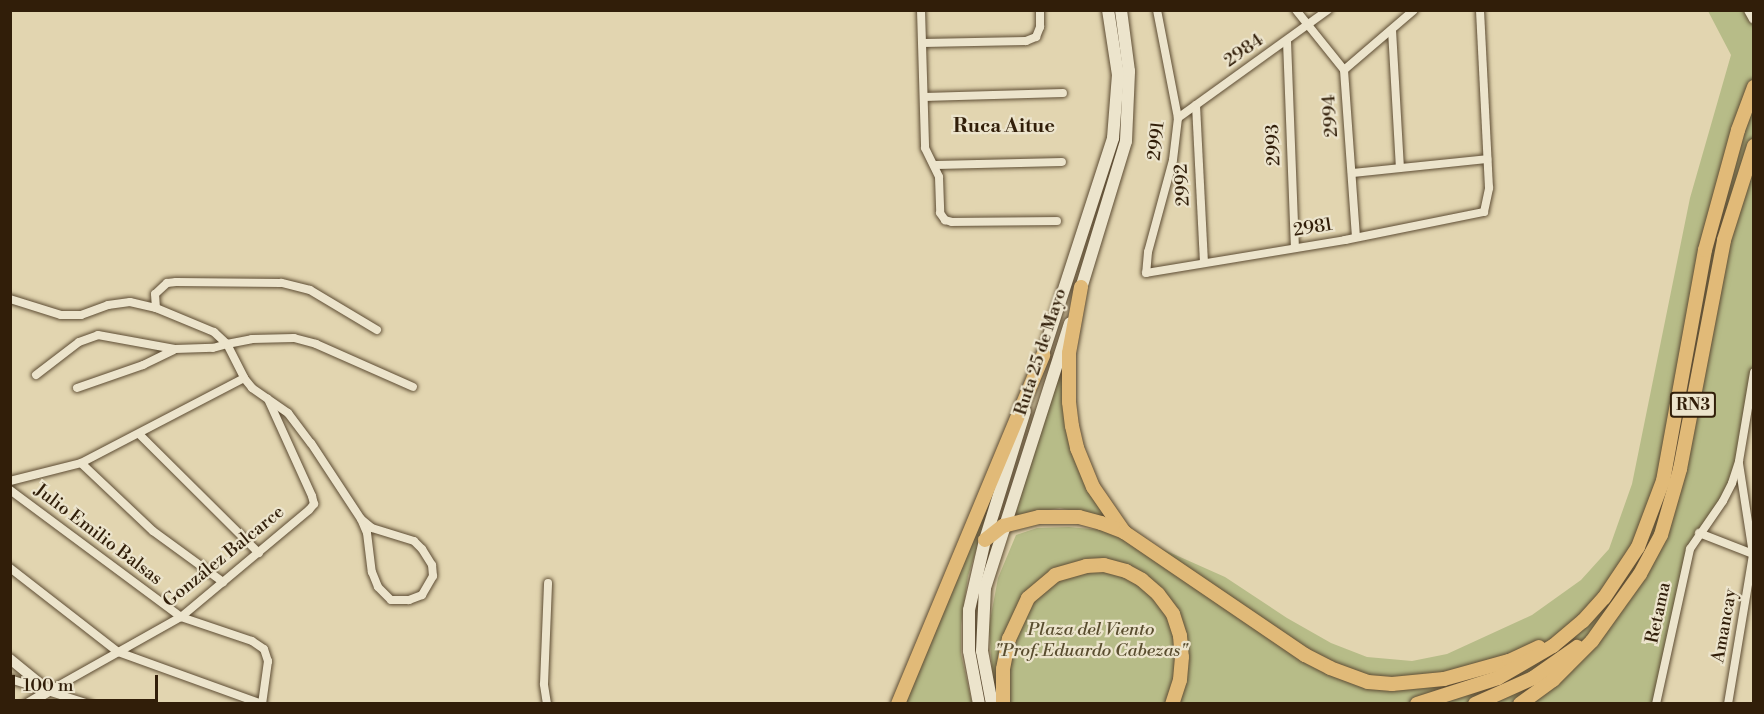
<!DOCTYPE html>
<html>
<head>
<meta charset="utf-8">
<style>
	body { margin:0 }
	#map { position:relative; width:1764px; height:714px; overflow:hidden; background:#e2d5b0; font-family:"Libre Bodoni",serif }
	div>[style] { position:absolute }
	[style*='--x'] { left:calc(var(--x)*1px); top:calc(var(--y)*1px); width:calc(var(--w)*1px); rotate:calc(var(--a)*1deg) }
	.green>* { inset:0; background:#b7bc88 }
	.roads { filter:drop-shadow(0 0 2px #5d4c33) drop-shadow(0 0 2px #5d4c33) }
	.minor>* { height:8px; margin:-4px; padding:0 4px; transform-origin:4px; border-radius:4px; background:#ece4cc }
	.tertiary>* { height:10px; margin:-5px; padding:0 5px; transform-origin:5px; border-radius:5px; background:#ece4cc }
	.secondary>* { height:12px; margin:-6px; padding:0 6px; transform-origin:6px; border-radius:6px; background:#ece4cc }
	.trunk>* { height:14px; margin:-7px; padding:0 7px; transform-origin:7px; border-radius:7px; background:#e1ba78 }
	span { translate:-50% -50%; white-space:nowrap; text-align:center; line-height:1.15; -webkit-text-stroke:4.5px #ece4cc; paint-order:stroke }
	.shield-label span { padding:2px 4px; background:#ece4cc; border:2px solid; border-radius:4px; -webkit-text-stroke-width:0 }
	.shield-label { font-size:16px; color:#311e09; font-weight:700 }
	.street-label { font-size:18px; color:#311e09 }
	.park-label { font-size:18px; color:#594d2f; font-style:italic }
	.neighbourhood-label { font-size:20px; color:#311e09; font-weight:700 }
	.frame { position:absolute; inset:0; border:12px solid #311e09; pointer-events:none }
	.scale { position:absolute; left:12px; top:675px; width:146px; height:27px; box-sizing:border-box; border:3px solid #311e09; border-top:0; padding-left:8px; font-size:18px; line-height:21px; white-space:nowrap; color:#311e09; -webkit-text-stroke:4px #ece4cc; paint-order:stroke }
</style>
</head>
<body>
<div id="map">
	<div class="green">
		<i style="clip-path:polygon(1708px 11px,1749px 11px,1754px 19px,1754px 146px,1747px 178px,1753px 171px,1753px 372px,1732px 483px,1693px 542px,1656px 703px,998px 704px,993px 685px,989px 626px,998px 578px,1016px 535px,1037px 528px,1069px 527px,1124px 532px,1225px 577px,1287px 618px,1331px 643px,1367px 657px,1412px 661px,1447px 654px,1532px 615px,1581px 580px,1609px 549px,1632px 484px,1690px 198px,1731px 55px)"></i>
		<i style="clip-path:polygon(1063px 355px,1064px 405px,1108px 519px,1060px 508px,1015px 516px)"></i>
		<i style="clip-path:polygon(1013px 435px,968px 576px,961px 625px,961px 654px,972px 703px,902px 704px)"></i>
	</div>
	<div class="roads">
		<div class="minor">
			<i style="--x:921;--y:10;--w:138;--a:88.3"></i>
			<i style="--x:925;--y:148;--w:32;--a:64"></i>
			<i style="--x:939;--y:177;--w:36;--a:88"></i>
			<i style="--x:940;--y:213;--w:9;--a:54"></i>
			<i style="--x:945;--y:220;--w:7;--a:16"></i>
			<i style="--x:952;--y:222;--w:105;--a:-0.5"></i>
			<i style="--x:1157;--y:10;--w:110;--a:79"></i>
			<i style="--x:1178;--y:118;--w:42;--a:96.8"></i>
			<i style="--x:1173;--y:160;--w:95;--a:105.2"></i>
			<i style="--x:1148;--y:252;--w:21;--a:95"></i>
			<i style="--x:1146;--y:273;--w:202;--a:-9.4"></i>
			<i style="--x:1345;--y:240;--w:142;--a:-11.4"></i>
			<i style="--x:1484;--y:212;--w:25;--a:-78"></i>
			<i style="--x:1489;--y:188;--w:178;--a:-92.9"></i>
			<i style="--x:1296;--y:10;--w:77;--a:51.3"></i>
			<i style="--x:1344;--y:70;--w:167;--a:85.9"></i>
			<i style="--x:1392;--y:30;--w:138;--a:86.7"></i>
			<i style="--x:1287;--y:41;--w:207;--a:87.8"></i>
			<i style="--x:923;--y:43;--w:103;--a:-1.1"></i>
			<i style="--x:1026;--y:41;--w:11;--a:-22"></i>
			<i style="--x:1036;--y:37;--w:11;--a:-68"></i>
			<i style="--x:1040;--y:27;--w:17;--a:-90"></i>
			<i style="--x:1344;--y:70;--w:92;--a:-40.6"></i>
			<i style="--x:924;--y:97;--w:139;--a:-1.6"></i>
			<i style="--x:1196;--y:105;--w:157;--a:87.1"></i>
			<i style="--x:1178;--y:118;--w:185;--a:-35.8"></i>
			<i style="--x:936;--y:165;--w:126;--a:-1.4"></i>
			<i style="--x:1352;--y:173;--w:136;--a:-5.9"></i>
			<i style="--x:10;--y:299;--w:53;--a:17.4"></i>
			<i style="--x:61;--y:315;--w:20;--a:0"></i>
			<i style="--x:81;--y:315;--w:29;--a:-20"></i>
			<i style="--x:108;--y:305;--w:22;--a:-8"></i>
			<i style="--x:130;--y:302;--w:27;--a:13"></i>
			<i style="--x:377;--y:330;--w:78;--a:-149.2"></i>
			<i style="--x:310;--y:290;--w:30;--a:-166"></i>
			<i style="--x:281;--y:283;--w:105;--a:-179.5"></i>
			<i style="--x:176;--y:282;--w:9;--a:174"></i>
			<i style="--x:167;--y:283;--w:16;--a:137"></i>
			<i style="--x:155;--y:294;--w:14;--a:86"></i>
			<i style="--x:156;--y:308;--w:63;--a:22.5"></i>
			<i style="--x:214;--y:332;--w:18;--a:43"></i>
			<i style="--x:227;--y:344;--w:25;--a:-11"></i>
			<i style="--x:252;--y:339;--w:42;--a:-1.4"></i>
			<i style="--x:294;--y:338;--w:23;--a:15"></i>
			<i style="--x:316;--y:344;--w:106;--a:23.9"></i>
			<i style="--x:36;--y:375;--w:54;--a:-37.5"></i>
			<i style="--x:79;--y:342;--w:20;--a:-20"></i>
			<i style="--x:98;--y:335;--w:78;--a:10.3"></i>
			<i style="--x:175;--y:349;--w:38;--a:-2"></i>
			<i style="--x:213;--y:348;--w:15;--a:-16"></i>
			<i style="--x:227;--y:344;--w:38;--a:63"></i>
			<i style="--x:244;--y:378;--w:13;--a:51"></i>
			<i style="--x:252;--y:388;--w:44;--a:34.8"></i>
			<i style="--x:288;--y:413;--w:38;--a:53"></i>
			<i style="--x:311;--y:443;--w:91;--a:56.7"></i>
			<i style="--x:361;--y:519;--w:15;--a:67"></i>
			<i style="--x:367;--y:533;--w:39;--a:83"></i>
			<i style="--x:372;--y:572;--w:16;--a:68"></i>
			<i style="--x:378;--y:587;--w:18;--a:45"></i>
			<i style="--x:391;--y:600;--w:18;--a:0"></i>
			<i style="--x:409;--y:600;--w:14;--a:-21"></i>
			<i style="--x:422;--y:595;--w:22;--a:-60"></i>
			<i style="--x:433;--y:576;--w:11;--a:-95"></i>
			<i style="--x:432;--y:565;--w:19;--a:-122"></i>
			<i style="--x:422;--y:549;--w:11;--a:-135"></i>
			<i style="--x:414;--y:541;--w:44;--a:-162.8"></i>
			<i style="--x:372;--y:528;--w:14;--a:-141"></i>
			<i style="--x:77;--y:388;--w:70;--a:-19.2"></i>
			<i style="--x:143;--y:365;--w:34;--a:-26"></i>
			<i style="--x:139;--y:434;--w:169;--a:44.8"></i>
			<i style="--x:81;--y:463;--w:99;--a:43.4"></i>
			<i style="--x:153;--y:531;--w:87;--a:36.1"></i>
			<i style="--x:10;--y:481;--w:73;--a:-14.2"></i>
			<i style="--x:81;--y:463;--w:184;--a:-27.5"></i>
			<i style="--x:10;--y:490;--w:213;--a:36.6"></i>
			<i style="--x:181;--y:617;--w:75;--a:18.7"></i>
			<i style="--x:252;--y:641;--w:14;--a:34"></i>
			<i style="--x:264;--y:649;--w:13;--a:72"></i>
			<i style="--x:268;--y:661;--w:43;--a:97.9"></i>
			<i style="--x:262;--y:704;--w:153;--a:-160.1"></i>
			<i style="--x:118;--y:652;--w:137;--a:-142.1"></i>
			<i style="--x:1699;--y:533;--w:58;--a:21.3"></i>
			<i style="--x:10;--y:679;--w:83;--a:17.6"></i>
			<i style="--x:49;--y:691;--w:151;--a:-29.3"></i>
			<i style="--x:181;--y:617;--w:167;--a:-39.9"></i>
			<i style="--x:309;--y:510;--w:8;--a:-50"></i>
			<i style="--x:314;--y:504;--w:8;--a:-104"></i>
			<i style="--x:312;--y:496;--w:107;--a:-114.4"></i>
			<i style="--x:547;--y:704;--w:20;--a:-99"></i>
			<i style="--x:544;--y:684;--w:101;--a:-87.7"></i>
			<i style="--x:1656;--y:704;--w:159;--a:-77.6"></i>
			<i style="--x:1690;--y:549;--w:58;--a:-55.5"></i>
			<i style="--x:1723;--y:501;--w:20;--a:-63"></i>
			<i style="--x:1732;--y:483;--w:23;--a:-72"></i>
			<i style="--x:1739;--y:461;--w:90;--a:-80.4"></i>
			<i style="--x:1728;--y:704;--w:152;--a:-80.5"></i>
			<i style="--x:1753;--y:554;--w:91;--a:-98.8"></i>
		</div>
		<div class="tertiary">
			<i style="--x:1749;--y:10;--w:10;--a:61"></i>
			<i style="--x:10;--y:659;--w:50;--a:39.4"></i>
			<i style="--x:49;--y:691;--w:26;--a:149"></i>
		</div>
		<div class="secondary">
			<i style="--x:1079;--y:295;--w:161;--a:-73"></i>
			<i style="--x:1126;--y:141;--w:70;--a:-87.5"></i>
			<i style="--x:1129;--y:71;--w:62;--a:-97.5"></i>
			<i style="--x:1040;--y:363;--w:237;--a:-72"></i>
			<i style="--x:1113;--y:138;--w:63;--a:-85.5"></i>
			<i style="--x:1118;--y:75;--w:66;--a:-98.7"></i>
			<i style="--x:979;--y:704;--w:54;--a:-100.7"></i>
			<i style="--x:969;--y:651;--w:41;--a:-90"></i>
			<i style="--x:969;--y:610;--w:72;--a:-77.1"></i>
			<i style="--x:985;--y:540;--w:135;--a:-72.8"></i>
			<i style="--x:992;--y:704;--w:54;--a:-100.7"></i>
			<i style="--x:982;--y:651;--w:63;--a:-87.3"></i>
			<i style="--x:985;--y:588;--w:278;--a:-72.2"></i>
		</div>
		<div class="trunk">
			<i style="--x:1081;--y:287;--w:67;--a:100.3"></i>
			<i style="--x:1069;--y:353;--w:49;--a:90"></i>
			<i style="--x:1069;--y:402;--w:24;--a:83"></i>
			<i style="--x:1072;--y:426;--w:23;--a:77"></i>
			<i style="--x:1077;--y:448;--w:42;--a:67.7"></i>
			<i style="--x:1093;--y:487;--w:55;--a:55.4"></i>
			<i style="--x:985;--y:540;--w:23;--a:-38"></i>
			<i style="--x:1003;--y:526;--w:37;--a:-14"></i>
			<i style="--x:1039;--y:517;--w:40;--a:0"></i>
			<i style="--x:1079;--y:517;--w:23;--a:15"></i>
			<i style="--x:1101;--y:523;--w:25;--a:21"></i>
			<i style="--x:1124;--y:532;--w:219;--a:34.2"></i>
			<i style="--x:1305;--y:655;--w:28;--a:27"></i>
			<i style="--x:1330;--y:668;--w:40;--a:20.2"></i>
			<i style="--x:1368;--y:682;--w:24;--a:5"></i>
			<i style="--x:1392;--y:684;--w:52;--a:-5.5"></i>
			<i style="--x:1444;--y:679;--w:67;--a:-15.5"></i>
			<i style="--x:1509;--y:661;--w:33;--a:-25"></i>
			<i style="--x:898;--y:704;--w:378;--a:-67.4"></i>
			<i style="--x:1003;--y:704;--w:35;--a:-90"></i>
			<i style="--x:1003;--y:669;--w:31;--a:-79"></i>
			<i style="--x:1009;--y:639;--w:45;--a:-65.1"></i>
			<i style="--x:1028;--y:598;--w:35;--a:-40"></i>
			<i style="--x:1055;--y:575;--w:32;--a:-16"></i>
			<i style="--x:1086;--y:566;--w:18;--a:-3"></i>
			<i style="--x:1104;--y:565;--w:23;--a:15"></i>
			<i style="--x:1126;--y:571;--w:18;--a:29"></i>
			<i style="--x:1142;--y:580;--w:21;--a:41"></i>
			<i style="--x:1158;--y:594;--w:25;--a:53"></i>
			<i style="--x:1173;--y:614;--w:23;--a:72"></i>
			<i style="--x:1180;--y:636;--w:21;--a:85"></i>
			<i style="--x:1182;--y:657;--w:23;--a:95"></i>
			<i style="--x:1180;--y:680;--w:25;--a:108"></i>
			<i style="--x:1417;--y:704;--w:85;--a:-17.8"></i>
			<i style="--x:1498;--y:678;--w:64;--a:-30.2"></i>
			<i style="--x:1553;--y:646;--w:39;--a:-40"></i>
			<i style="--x:1583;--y:621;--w:31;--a:-48"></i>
			<i style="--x:1604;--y:598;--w:61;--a:-56.3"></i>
			<i style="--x:1638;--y:547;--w:71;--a:-69.3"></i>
			<i style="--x:1663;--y:481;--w:235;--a:-79.7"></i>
			<i style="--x:1705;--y:250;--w:124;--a:-74.6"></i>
			<i style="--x:1738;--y:130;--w:46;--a:-69.6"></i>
			<i style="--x:1475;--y:704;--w:64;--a:-24.1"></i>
			<i style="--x:1533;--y:678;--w:54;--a:-35.2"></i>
			<i style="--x:1520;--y:704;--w:41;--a:-36"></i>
			<i style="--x:1553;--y:680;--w:55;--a:-45"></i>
			<i style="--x:1592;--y:641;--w:82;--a:-54.4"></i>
			<i style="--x:1640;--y:574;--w:44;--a:-61.7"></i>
			<i style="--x:1661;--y:535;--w:69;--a:-73.9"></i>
			<i style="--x:1680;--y:469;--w:233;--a:-79.1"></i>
			<i style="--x:1724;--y:240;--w:99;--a:-72.3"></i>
		</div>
	</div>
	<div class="shield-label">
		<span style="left:1693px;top:405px">RN3</span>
	</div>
	<div class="street-label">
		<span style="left:1244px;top:51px;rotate:-35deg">2984</span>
		<span style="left:1331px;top:116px;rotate:-94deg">2994</span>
		<span style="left:1157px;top:141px;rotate:-84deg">2991</span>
		<span style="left:1274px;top:145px;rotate:-92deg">2993</span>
		<span style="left:1183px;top:185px;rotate:-93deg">2992</span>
		<span style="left:1313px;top:228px;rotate:-9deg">2981</span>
		<span style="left:1041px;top:352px;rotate:-72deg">Ruta 25 de Mayo</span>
		<span style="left:98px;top:535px;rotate:37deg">Julio Emilio Balsas</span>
		<span style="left:224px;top:557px;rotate:-39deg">González Balcarce</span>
		<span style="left:1659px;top:613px;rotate:-78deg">Retama</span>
		<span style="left:1725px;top:626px;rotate:-80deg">Amancay</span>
	</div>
	<div class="park-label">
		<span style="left:1091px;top:641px">Plaza del Viento<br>"Prof. Eduardo Cabezas"</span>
	</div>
	<div class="neighbourhood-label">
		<span style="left:1004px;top:126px">Ruca Aitue</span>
	</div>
	<div class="frame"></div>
	<div class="scale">100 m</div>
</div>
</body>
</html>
